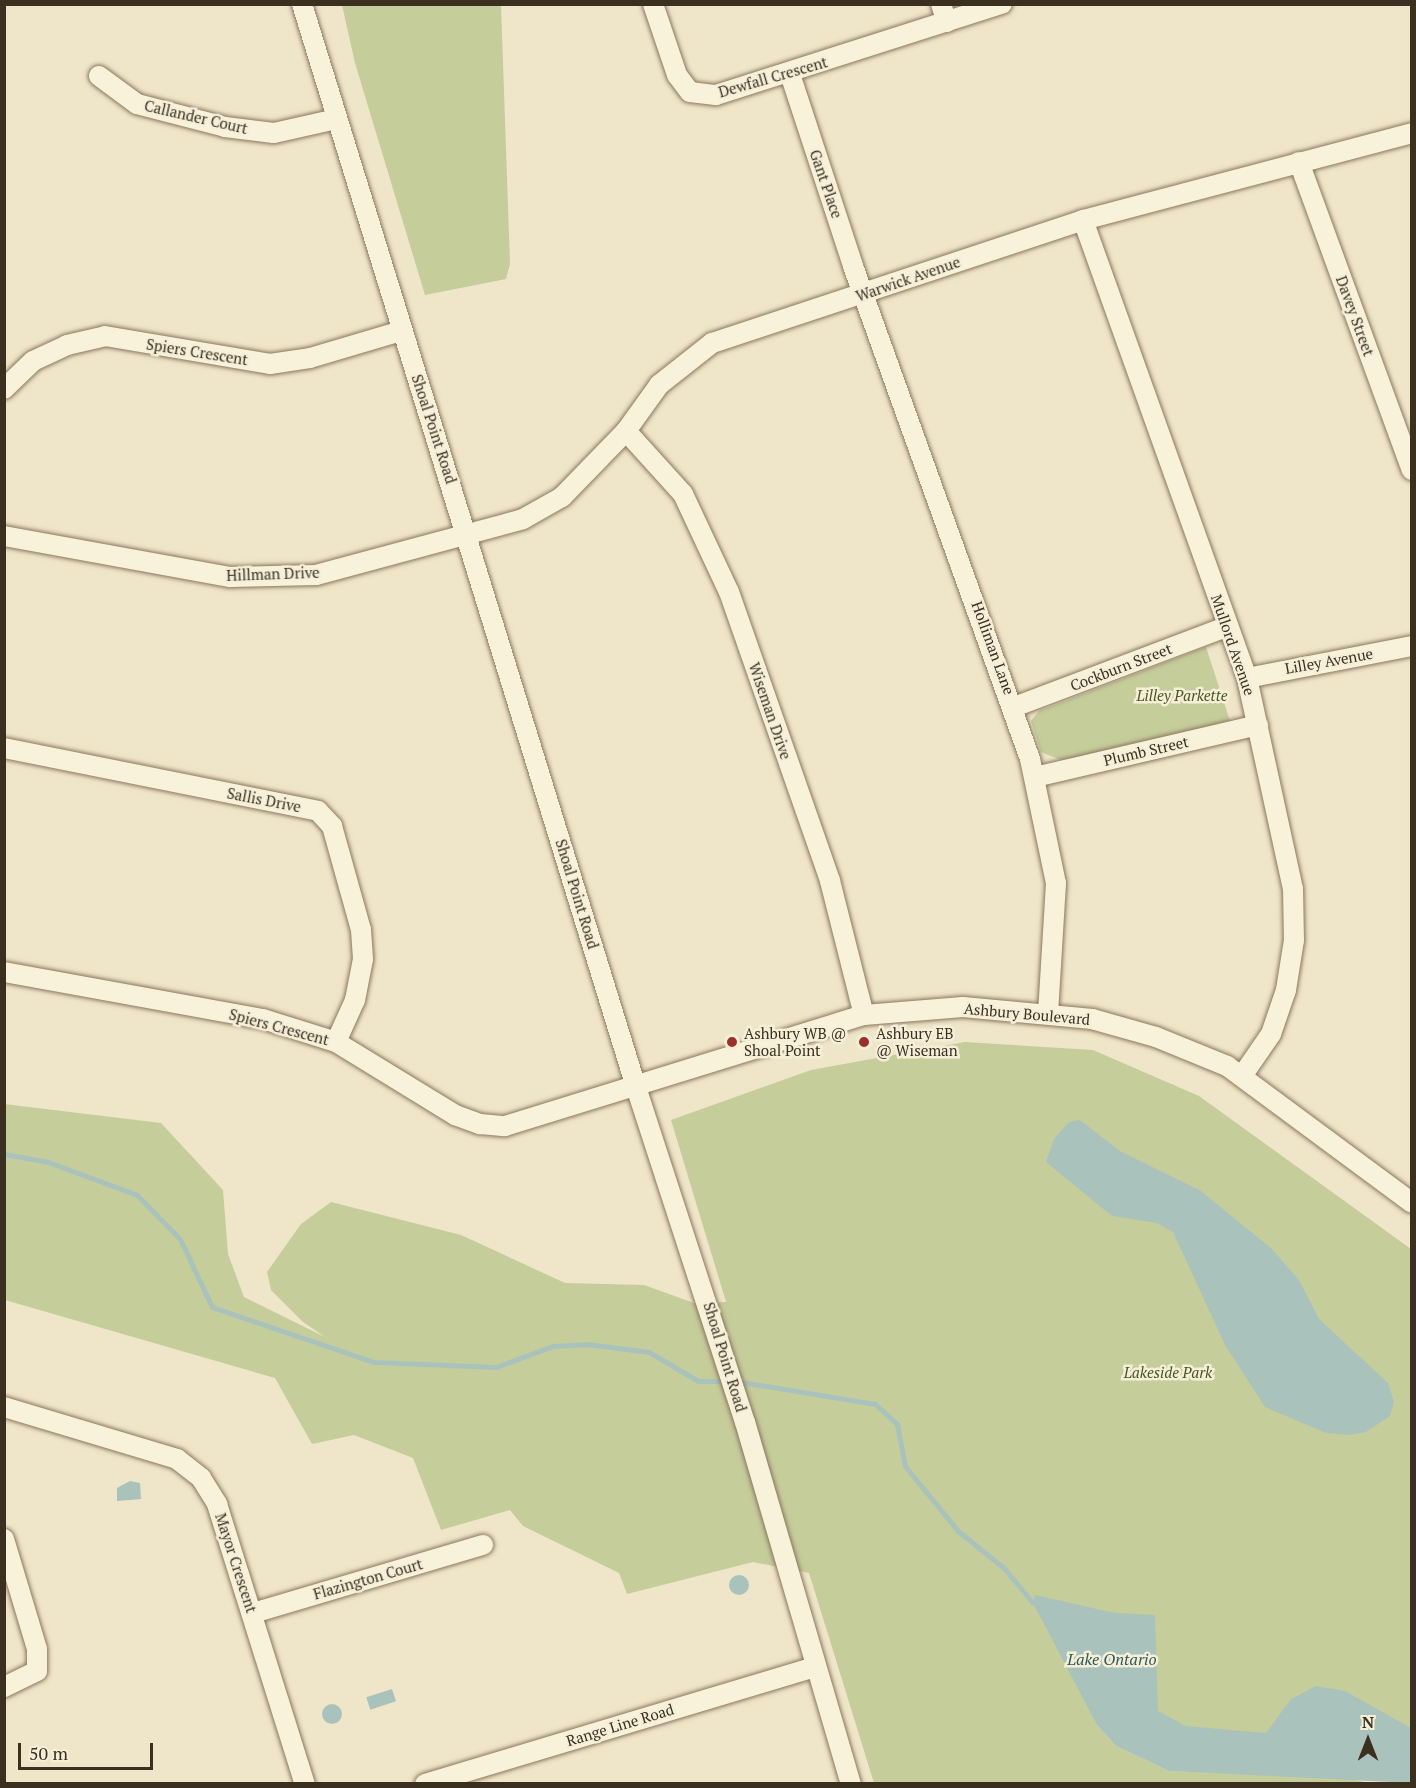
<!DOCTYPE html>
<html>
<head>
<meta charset="utf-8">
<style>
	body { margin:0 }
	#map { position:relative; width:1416px; height:1788px; overflow:hidden; background:#efe5c8; font-family:"PT Serif",serif }
	div>[style] { position:absolute }
	[style*='--x'] { left:calc(var(--x)*1px); top:calc(var(--y)*1px); width:calc(var(--w)*1px); rotate:calc(var(--a)*1deg) }
	.green>* { inset:0; background:#c5cd9b }
	.water>* { inset:0; background:#a9c3bc; transform-origin:0 0 }
	.round { border-radius:50% }
	.stream>* { height:5px; margin:-2.5px; padding:0 2.5px; transform-origin:2.5px; border-radius:2.5px; background:#a9c3bc }
	.roads { filter:drop-shadow(0 0 2px #8b775d) drop-shadow(0 0 2px #8b775d) }
	.minor>* { height:20px; margin:-10px; padding:0 10px; transform-origin:10px; border-radius:10px; background:#f9f2db }
	.dots>* { width:16px; height:16px; translate:-50% -50%; box-sizing:border-box; border:3px solid #f6efd8; border-radius:50% }
	span { translate:-50% -50%; white-space:nowrap; text-align:center; line-height:1.15; -webkit-text-stroke:5px #f6efd8; paint-order:stroke }
	.street-label { font-size:15px; color:#3b2f20 }
	.park-label { font-size:15px; color:#495727; font-style:italic }
	.poi-label { font-size:15px; color:#3b2f20 }
	.left { translate:0 -50%; text-align:left }
	.water-label { font-size:16px; color:#305b5a; font-style:italic }
	.frame { position:absolute; inset:0; border:6px solid #3b2f20; pointer-events:none }
	.north { position:absolute; left:1338px; top:1710px; width:60px; height:60px; -webkit-text-stroke:4px #f6efd8; paint-order:stroke; rotate:0deg; font-size:16px; font-weight:700; line-height:24px; text-align:center; color:#3b2f20 }
	.north::after { content:''; display:block; margin:auto; width:21px; height:27px; background:#3b2f20; clip-path:polygon(50% 0,100% 100%,50% 72%,0 100%) }
	.scale { position:absolute; left:18px; top:1743px; width:135px; height:27px; box-sizing:border-box; border:3px solid #3b2f20; border-top:0; padding-left:8px; font-size:18px; line-height:21px; white-space:nowrap; color:#3b2f20; -webkit-text-stroke:4px #f6efd8; paint-order:stroke }
</style>
</head>
<body>
<div id="map">
	<div class="green">
		<i style="clip-path:polygon(342px 5px,501px 5px,510px 264px,506px 279px,425px 295px,355px 63px)"></i>
		<i style="clip-path:polygon(1206px 647px,1230px 721px,1097px 754px,1061px 760px,1041px 752px,1031px 721px,1039px 711px)"></i>
		<i style="clip-path:polygon(965px 1042px,1093px 1050px,1199px 1096px,1411px 1249px,1411px 1776px,1097px 1725px,1116px 1746px,1169px 1771px,1341px 1777px,1369px 1783px,874px 1783px,809px 1573px,753px 1562px,627px 1594px,619px 1573px,523px 1526px,510px 1510px,441px 1530px,413px 1458px,354px 1435px,312px 1444px,275px 1378px,5px 1300px,4px 1104px,161px 1123px,223px 1190px,228px 1254px,244px 1297px,325px 1337px,303px 1322px,271px 1290px,267px 1272px,301px 1224px,331px 1202px,461px 1235px,565px 1283px,644px 1285px,694px 1303px,726px 1302px,671px 1120px,811px 1070px)"></i>
	</div>
	<div class="water">
		<i style="clip-path:polygon(1080px 1120px,1120px 1151px,1201px 1191px,1272px 1249px,1299px 1280px,1319px 1319px,1388px 1383px,1394px 1402px,1390px 1416px,1366px 1432px,1349px 1435px,1326px 1433px,1265px 1407px,1225px 1345px,1173px 1232px,1157px 1223px,1112px 1216px,1046px 1162px,1054px 1139px,1069px 1122px)"></i>
		<i style="clip-path:polygon(130px 1481px,140px 1483px,141px 1499px,117px 1501px,117px 1488px)"></i>
		<i class="round" style="left:729px;top:1575px;width:20px;height:20px"></i>
		<i style="clip-path:polygon(1035px 1595px,1115px 1613px,1155px 1615px,1158px 1711px,1186px 1726px,1266px 1733px,1291px 1699px,1316px 1686px,1345px 1691px,1411px 1728px,1411px 1783px,1169px 1771px,1116px 1746px,1097px 1725px,1033px 1603px)"></i>
		<i style="left:392px;top:1689px;width:13px;height:27px;rotate:72deg"></i>
		<i class="round" style="left:322px;top:1704px;width:20px;height:20px"></i>
	</div>
	<div class="stream">
		<i style="--x:4;--y:1154;--w:45;--a:10.3"></i>
		<i style="--x:48;--y:1162;--w:95;--a:20.3"></i>
		<i style="--x:137;--y:1195;--w:62;--a:45.7"></i>
		<i style="--x:180;--y:1239;--w:75;--a:64.8"></i>
		<i style="--x:212;--y:1307;--w:171;--a:18.8"></i>
		<i style="--x:374;--y:1362;--w:122;--a:2.3"></i>
		<i style="--x:496;--y:1367;--w:61;--a:-20.2"></i>
		<i style="--x:553;--y:1346;--w:33;--a:-3"></i>
		<i style="--x:586;--y:1344;--w:64;--a:7.2"></i>
		<i style="--x:649;--y:1352;--w:57;--a:30.6"></i>
		<i style="--x:698;--y:1381;--w:28;--a:0"></i>
		<i style="--x:735;--y:1381;--w:142;--a:9.3"></i>
		<i style="--x:875;--y:1404;--w:30;--a:42"></i>
		<i style="--x:897;--y:1424;--w:43;--a:79.2"></i>
		<i style="--x:905;--y:1466;--w:84;--a:50.8"></i>
		<i style="--x:958;--y:1531;--w:59;--a:38.8"></i>
		<i style="--x:1004;--y:1568;--w:45;--a:50.4"></i>
	</div>
	<div class="roads">
		<div class="minor">
			<i style="--x:302;--y:4;--w:1133;--a:72.86"></i>
			<i style="--x:636;--y:1087;--w:352;--a:72"></i>
			<i style="--x:745;--y:1422;--w:377;--a:73.7"></i>
			<i style="--x:653;--y:4;--w:75;--a:71.3"></i>
			<i style="--x:677;--y:75;--w:21;--a:53"></i>
			<i style="--x:690;--y:92;--w:26;--a:7"></i>
			<i style="--x:716;--y:95;--w:300;--a:-17.7"></i>
			<i style="--x:941;--y:4;--w:19;--a:72"></i>
			<i style="--x:790;--y:74;--w:202;--a:71.8"></i>
			<i style="--x:853;--y:266;--w:524;--a:70.25"></i>
			<i style="--x:1030;--y:759;--w:127;--a:78.2"></i>
			<i style="--x:1056;--y:883;--w:131;--a:93.5"></i>
			<i style="--x:99;--y:76;--w:47;--a:36.4"></i>
			<i style="--x:137;--y:104;--w:91;--a:14.6"></i>
			<i style="--x:225;--y:127;--w:49;--a:7"></i>
			<i style="--x:274;--y:133;--w:64;--a:-12.7"></i>
			<i style="--x:1299;--y:162;--w:328;--a:69.9"></i>
			<i style="--x:1083;--y:220;--w:486;--a:70.3"></i>
			<i style="--x:1247;--y:678;--w:216;--a:77.7"></i>
			<i style="--x:1293;--y:889;--w:51;--a:88.9"></i>
			<i style="--x:1294;--y:940;--w:51;--a:99.1"></i>
			<i style="--x:1286;--y:990;--w:46;--a:108.8"></i>
			<i style="--x:1271;--y:1034;--w:51;--a:124.6"></i>
			<i style="--x:4;--y:389;--w:40;--a:-44"></i>
			<i style="--x:33;--y:361;--w:38;--a:-25"></i>
			<i style="--x:67;--y:345;--w:39;--a:-13"></i>
			<i style="--x:105;--y:336;--w:167;--a:9.6"></i>
			<i style="--x:270;--y:364;--w:40;--a:-8.5"></i>
			<i style="--x:310;--y:358;--w:95;--a:-16.5"></i>
			<i style="--x:626;--y:431;--w:85;--a:47.9"></i>
			<i style="--x:683;--y:494;--w:108;--a:64.9"></i>
			<i style="--x:729;--y:592;--w:306;--a:70.7"></i>
			<i style="--x:830;--y:881;--w:138;--a:75.8"></i>
			<i style="--x:4;--y:536;--w:230;--a:10.3"></i>
			<i style="--x:230;--y:577;--w:86;--a:-1.3"></i>
			<i style="--x:316;--y:575;--w:214;--a:-15.1"></i>
			<i style="--x:523;--y:519;--w:45;--a:-29.4"></i>
			<i style="--x:562;--y:497;--w:92;--a:-45.9"></i>
			<i style="--x:626;--y:431;--w:57;--a:-54.3"></i>
			<i style="--x:659;--y:385;--w:68;--a:-38.4"></i>
			<i style="--x:712;--y:343;--w:391;--a:-18.3"></i>
			<i style="--x:1083;--y:220;--w:340;--a:-14.8"></i>
			<i style="--x:1247;--y:678;--w:168;--a:-11"></i>
			<i style="--x:1014;--y:707;--w:229;--a:-20.7"></i>
			<i style="--x:4;--y:748;--w:320;--a:11.3"></i>
			<i style="--x:318;--y:811;--w:21;--a:47"></i>
			<i style="--x:332;--y:826;--w:108;--a:74.4"></i>
			<i style="--x:361;--y:930;--w:29;--a:86"></i>
			<i style="--x:363;--y:959;--w:42;--a:101"></i>
			<i style="--x:355;--y:1000;--w:46;--a:114.3"></i>
			<i style="--x:1035;--y:777;--w:229;--a:-13.1"></i>
			<i style="--x:4;--y:972;--w:263;--a:10.3"></i>
			<i style="--x:263;--y:1019;--w:77;--a:17.5"></i>
			<i style="--x:336;--y:1042;--w:140;--a:31.5"></i>
			<i style="--x:455;--y:1115;--w:27;--a:20"></i>
			<i style="--x:480;--y:1124;--w:25;--a:5"></i>
			<i style="--x:505;--y:1126;--w:376;--a:-17.2"></i>
			<i style="--x:864;--y:1015;--w:99;--a:-4.6"></i>
			<i style="--x:963;--y:1007;--w:130;--a:5.3"></i>
			<i style="--x:1092;--y:1019;--w:66;--a:15.7"></i>
			<i style="--x:1156;--y:1037;--w:77;--a:22.2"></i>
			<i style="--x:1227;--y:1066;--w:230;--a:36.5"></i>
			<i style="--x:4;--y:1407;--w:181;--a:16.7"></i>
			<i style="--x:177;--y:1459;--w:31;--a:38"></i>
			<i style="--x:201;--y:1478;--w:31;--a:58"></i>
			<i style="--x:217;--y:1504;--w:294;--a:72.6"></i>
			<i style="--x:4;--y:1539;--w:115;--a:73.3"></i>
			<i style="--x:37;--y:1649;--w:22;--a:90"></i>
			<i style="--x:37;--y:1671;--w:37;--a:154"></i>
			<i style="--x:253;--y:1613;--w:240;--a:-16.5"></i>
			<i style="--x:425;--y:1784;--w:407;--a:-16.7"></i>
		</div>
	</div>
	<div class="dots">
		<i style="left:732px;top:1042px;background:#9a312d"></i>
		<i style="left:864px;top:1042px;background:#9a312d"></i>
	</div>
	<div class="street-label">
		<span style="left:773px;top:77px;rotate:-16deg">Dewfall Crescent</span>
		<span style="left:196px;top:117px;rotate:13deg">Callander Court</span>
		<span style="left:826px;top:184px;rotate:71deg">Gant Place</span>
		<span style="left:908px;top:279px;rotate:-19deg">Warwick Avenue</span>
		<span style="left:1355px;top:316px;rotate:70deg">Davey Street</span>
		<span style="left:197px;top:352px;rotate:9deg">Spiers Crescent</span>
		<span style="left:434px;top:429px;rotate:72deg">Shoal Point Road</span>
		<span style="left:273px;top:574px;rotate:-2deg">Hillman Drive</span>
		<span style="left:1233px;top:645px;rotate:71deg">Mullord Avenue</span>
		<span style="left:993px;top:648px;rotate:70deg">Holliman Lane</span>
		<span style="left:1329px;top:661px;rotate:-10deg">Lilley Avenue</span>
		<span style="left:1121px;top:667px;rotate:-21deg">Cockburn Street</span>
		<span style="left:770px;top:711px;rotate:71deg">Wiseman Drive</span>
		<span style="left:1146px;top:751px;rotate:-13deg">Plumb Street</span>
		<span style="left:264px;top:800px;rotate:11deg">Sallis Drive</span>
		<span style="left:577px;top:894px;rotate:73deg">Shoal Point Road</span>
		<span style="left:1027px;top:1014px;rotate:5deg">Ashbury Boulevard</span>
		<span style="left:279px;top:1027px;rotate:15deg">Spiers Crescent</span>
		<span style="left:725px;top:1357px;rotate:73deg">Shoal Point Road</span>
		<span style="left:236px;top:1563px;rotate:72deg">Mayor Crescent</span>
		<span style="left:368px;top:1579px;rotate:-16deg">Flazington Court</span>
		<span style="left:620px;top:1725px;rotate:-17deg">Range Line Road</span>
	</div>
	<div class="park-label">
		<span style="left:1182px;top:696px">Lilley Parkette</span>
		<span style="left:1168px;top:1373px">Lakeside Park</span>
	</div>
	<div class="poi-label">
		<span class="left" style="left:744px;top:1042px">Ashbury WB @<br>Shoal Point</span>
		<span class="left" style="left:876px;top:1042px">Ashbury EB<br>@ Wiseman</span>
	</div>
	<div class="water-label">
		<span style="left:1112px;top:1659px">Lake Ontario</span>
	</div>
	<div class="frame"></div>
	<div class="north">N</div>
	<div class="scale">50 m</div>
</div>
</body>
</html>
